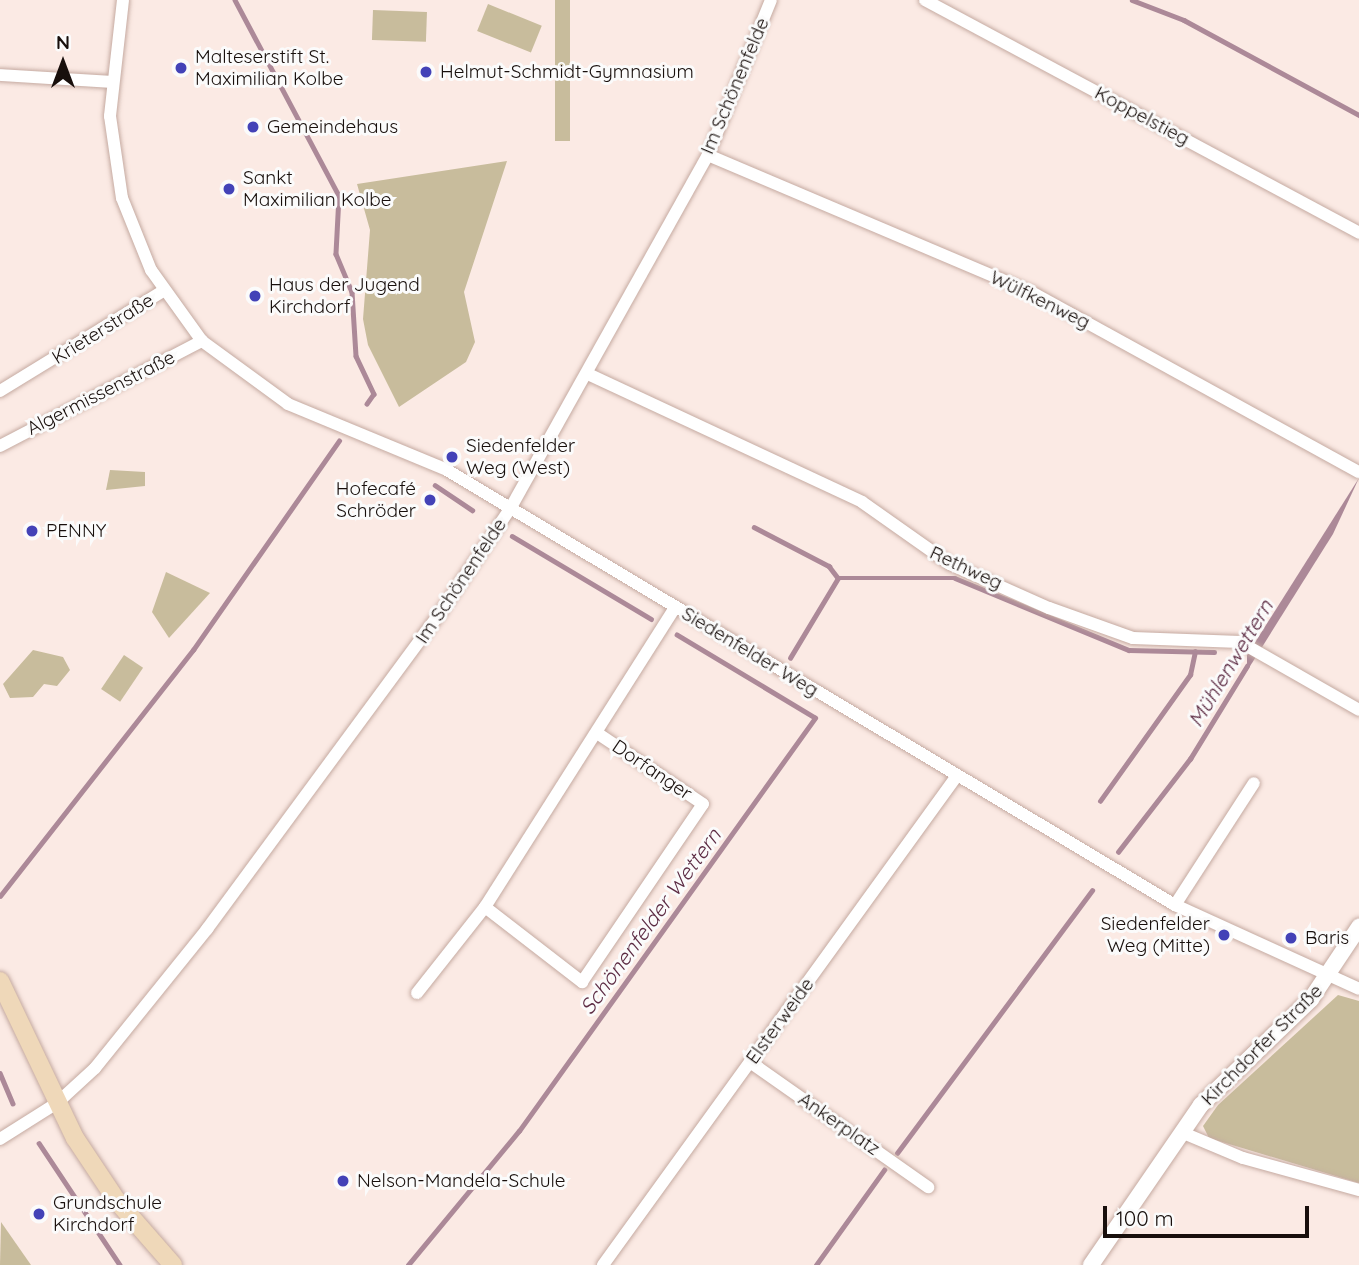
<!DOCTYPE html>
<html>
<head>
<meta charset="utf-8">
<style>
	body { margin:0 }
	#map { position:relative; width:1359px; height:1265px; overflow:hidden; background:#fbeae4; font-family:Quicksand,sans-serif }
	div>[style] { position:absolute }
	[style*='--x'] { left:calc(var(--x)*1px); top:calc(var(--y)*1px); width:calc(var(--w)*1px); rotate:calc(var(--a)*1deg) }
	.green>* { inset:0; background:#c8bc9c; transform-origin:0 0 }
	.water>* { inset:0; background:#ac8998 }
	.stream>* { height:4.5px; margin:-2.25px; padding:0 2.25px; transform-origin:2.25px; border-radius:2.25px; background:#ac8998 }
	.roads { filter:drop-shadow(0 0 2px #c5aaa1) drop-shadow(0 0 2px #c5aaa1) }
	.minor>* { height:12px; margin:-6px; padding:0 6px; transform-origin:6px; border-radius:6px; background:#fff }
	.tertiary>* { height:16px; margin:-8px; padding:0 8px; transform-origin:8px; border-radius:8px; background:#fff }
	.secondary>* { height:18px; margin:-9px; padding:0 9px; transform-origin:9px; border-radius:9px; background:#efd8b9 }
	.dots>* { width:19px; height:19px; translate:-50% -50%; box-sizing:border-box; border:4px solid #fbfbfb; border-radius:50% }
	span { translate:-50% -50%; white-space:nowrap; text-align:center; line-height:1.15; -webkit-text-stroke:6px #fbfbfb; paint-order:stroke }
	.poi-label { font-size:19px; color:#180f0c }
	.left { translate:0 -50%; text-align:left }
	.right { translate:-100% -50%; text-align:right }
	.street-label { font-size:19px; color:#180f0c }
	.water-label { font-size:21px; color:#5d2c44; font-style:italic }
	.north { position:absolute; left:28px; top:28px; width:70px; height:70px; -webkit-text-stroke:5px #fbfbfb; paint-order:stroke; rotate:0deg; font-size:19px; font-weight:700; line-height:28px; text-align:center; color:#180f0c }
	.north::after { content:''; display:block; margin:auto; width:24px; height:32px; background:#180f0c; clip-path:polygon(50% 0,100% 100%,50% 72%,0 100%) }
	.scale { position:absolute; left:1103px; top:1206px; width:206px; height:32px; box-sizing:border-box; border:4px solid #180f0c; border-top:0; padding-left:9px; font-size:21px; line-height:24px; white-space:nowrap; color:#180f0c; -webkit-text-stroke:5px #fbfbfb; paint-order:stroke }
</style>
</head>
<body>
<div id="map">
	<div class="green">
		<i style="left:555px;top:0;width:15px;height:141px"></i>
		<i style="left:488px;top:4px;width:58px;height:29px;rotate:22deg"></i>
		<i style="left:373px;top:10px;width:54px;height:30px;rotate:2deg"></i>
		<i style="clip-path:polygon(507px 161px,464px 292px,475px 342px,466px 362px,399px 407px,368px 345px,363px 319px,370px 230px,357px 184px)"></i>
		<i style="clip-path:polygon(110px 470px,145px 472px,145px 486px,106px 490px)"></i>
		<i style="clip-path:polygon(166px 572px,210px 593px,169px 638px,152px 612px)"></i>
		<i style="clip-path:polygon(33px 650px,63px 657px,70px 670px,57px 686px,44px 684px,33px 697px,10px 698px,3px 684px)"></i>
		<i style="left:124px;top:655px;width:23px;height:41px;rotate:34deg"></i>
		<i style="clip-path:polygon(1338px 995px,1359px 1001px,1359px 1183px,1209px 1138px,1203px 1126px,1218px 1105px)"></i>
		<i style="clip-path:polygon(1px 1222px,31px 1265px,0 1265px)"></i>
	</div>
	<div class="water">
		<i style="clip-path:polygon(1359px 478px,1333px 534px,1247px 671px,1247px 655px)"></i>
	</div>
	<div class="stream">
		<i style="--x:235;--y:0;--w:222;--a:62"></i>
		<i style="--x:339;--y:196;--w:58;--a:93"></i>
		<i style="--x:336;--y:254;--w:41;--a:67.2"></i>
		<i style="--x:352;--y:292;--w:64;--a:86.4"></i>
		<i style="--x:356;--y:356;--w:42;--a:64.7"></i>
		<i style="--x:374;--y:394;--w:12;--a:125"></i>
		<i style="--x:1132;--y:0;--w:56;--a:21"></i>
		<i style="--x:1184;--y:20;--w:199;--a:28.5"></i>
		<i style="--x:435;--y:485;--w:45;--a:34"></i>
		<i style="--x:754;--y:527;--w:85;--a:27.5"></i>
		<i style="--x:829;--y:566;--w:15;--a:53"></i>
		<i style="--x:838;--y:578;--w:117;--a:0"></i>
		<i style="--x:955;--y:578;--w:188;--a:22.5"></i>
		<i style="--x:1129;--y:650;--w:85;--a:1.3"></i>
		<i style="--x:512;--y:536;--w:162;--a:30.8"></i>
		<i style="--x:790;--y:658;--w:93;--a:-59"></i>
		<i style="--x:1100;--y:801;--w:155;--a:-54.5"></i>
		<i style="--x:1190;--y:675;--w:24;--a:-78"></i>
		<i style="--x:1118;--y:852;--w:118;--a:-52.3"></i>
		<i style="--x:1190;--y:759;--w:109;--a:-58.5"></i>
		<i style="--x:0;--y:896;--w:313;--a:-51.9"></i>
		<i style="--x:193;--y:650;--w:255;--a:-55.1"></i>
		<i style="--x:0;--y:1073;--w:33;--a:67"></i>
		<i style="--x:39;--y:1143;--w:146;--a:56.4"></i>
		<i style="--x:897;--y:1153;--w:327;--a:-53.4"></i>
		<i style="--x:408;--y:1265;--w:174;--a:-50.4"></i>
		<i style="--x:519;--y:1131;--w:508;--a:-54.37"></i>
		<i style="--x:815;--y:718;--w:161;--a:-149"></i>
		<i style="--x:816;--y:1265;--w:117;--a:-54.4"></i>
	</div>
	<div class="roads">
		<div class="minor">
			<i style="--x:123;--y:0;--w:117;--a:96.4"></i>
			<i style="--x:110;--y:116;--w:83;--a:81.7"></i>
			<i style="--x:122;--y:198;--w:78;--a:68.1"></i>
			<i style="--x:151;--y:270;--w:87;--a:54.3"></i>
			<i style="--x:202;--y:341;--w:107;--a:36.2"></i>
			<i style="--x:288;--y:404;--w:170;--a:22.5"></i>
			<i style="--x:445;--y:469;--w:850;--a:30.85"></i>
			<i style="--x:1175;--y:905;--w:202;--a:24.5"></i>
			<i style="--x:925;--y:0;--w:493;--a:28.2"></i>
			<i style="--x:0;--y:75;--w:111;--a:3.6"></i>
			<i style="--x:708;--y:155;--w:351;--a:23"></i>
			<i style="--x:1031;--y:292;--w:374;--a:28.8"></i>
			<i style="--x:588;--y:374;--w:302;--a:25"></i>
			<i style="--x:862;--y:502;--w:108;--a:35.2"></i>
			<i style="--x:950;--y:564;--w:108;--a:24"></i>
			<i style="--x:1049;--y:608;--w:89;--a:19.7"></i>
			<i style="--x:1133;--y:638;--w:107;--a:2.1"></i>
			<i style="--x:1240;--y:642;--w:137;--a:29.7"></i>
			<i style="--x:0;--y:391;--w:191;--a:-31.5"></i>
			<i style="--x:0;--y:446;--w:228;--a:-27.5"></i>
			<i style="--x:1175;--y:905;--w:145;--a:-57.1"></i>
			<i style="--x:485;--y:907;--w:123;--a:37.7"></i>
			<i style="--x:582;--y:982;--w:215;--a:-55.8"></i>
			<i style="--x:703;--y:804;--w:124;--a:-146.2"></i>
			<i style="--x:417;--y:993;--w:110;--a:-51.7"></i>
			<i style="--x:485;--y:907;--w:354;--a:-57.6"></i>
			<i style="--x:750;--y:1062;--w:218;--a:35.1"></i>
			<i style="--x:1181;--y:1132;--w:67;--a:22.8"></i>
			<i style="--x:1243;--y:1158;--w:120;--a:15.4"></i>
			<i style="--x:0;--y:1139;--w:67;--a:-32.3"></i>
			<i style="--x:57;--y:1103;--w:52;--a:-42.6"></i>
			<i style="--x:95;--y:1068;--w:179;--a:-51.1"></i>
			<i style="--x:207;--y:929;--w:393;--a:-53.6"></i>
			<i style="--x:440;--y:613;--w:125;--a:-56.1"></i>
			<i style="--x:510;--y:509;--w:406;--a:-60.8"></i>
			<i style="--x:708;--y:155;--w:167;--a:-67.9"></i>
			<i style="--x:603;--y:1265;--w:602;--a:-54.12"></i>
		</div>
		<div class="tertiary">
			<i style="--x:1091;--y:1265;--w:194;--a:-55.5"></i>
			<i style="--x:1201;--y:1105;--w:153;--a:-43.9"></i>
			<i style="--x:1311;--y:999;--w:87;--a:-56.3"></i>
		</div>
		<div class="secondary">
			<i style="--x:0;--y:981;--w:174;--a:64.5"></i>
			<i style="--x:75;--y:1138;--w:76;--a:56.3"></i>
			<i style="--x:117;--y:1201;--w:85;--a:48.8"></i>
		</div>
	</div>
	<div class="dots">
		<i style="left:181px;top:68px;background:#4342b7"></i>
		<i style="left:426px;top:72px;background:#4342b7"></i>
		<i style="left:253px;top:127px;background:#4342b7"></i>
		<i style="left:229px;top:189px;background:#4342b7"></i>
		<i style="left:255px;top:296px;background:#4342b7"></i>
		<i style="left:452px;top:457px;background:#4342b7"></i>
		<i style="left:430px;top:500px;background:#4342b7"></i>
		<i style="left:32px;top:531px;background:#4342b7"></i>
		<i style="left:1224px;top:935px;background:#4342b7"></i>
		<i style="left:1291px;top:938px;background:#4342b7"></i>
		<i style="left:343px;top:1181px;background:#4342b7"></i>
		<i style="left:39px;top:1214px;background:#4342b7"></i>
	</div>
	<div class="poi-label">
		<span class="left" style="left:195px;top:68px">Malteserstift St.<br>Maximilian Kolbe</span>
		<span class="left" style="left:440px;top:72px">Helmut-Schmidt-Gymnasium</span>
		<span class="left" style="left:267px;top:127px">Gemeindehaus</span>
		<span class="left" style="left:243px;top:189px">Sankt<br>Maximilian Kolbe</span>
		<span class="left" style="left:269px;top:296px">Haus der Jugend<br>Kirchdorf</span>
		<span class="left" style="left:466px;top:457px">Siedenfelder<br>Weg (West)</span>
		<span class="right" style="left:416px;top:500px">Hofecafé<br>Schröder</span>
		<span class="left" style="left:46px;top:531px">PENNY</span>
		<span class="right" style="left:1210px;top:935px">Siedenfelder<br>Weg (Mitte)</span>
		<span class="left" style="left:1305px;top:938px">Baris</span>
		<span class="left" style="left:357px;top:1181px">Nelson-Mandela-Schule</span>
		<span class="left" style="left:53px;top:1214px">Grundschule<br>Kirchdorf</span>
	</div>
	<div class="street-label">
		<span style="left:735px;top:86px;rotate:-67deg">Im Schönenfelde</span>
		<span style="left:1142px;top:116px;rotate:28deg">Koppelstieg</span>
		<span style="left:1040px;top:300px;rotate:26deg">Wülfkenweg</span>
		<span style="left:103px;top:329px;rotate:-32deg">Krieterstraße</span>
		<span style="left:101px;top:393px;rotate:-27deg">Algermissenstraße</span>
		<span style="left:966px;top:568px;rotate:25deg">Rethweg</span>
		<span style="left:461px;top:581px;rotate:-56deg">Im Schönenfelde</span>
		<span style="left:750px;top:652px;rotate:31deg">Siedenfelder Weg</span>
		<span style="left:652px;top:770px;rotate:34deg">Dorfanger</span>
		<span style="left:780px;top:1021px;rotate:-54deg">Elsterweide</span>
		<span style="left:1262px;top:1045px;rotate:-45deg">Kirchdorfer Straße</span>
		<span style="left:839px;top:1124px;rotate:35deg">Ankerplatz</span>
	</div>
	<div class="water-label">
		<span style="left:1230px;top:663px;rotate:-59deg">Mühlenwettern</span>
		<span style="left:650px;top:921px;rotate:-54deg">Schönenfelder Wettern</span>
	</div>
	<div class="north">N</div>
	<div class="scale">100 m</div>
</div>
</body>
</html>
